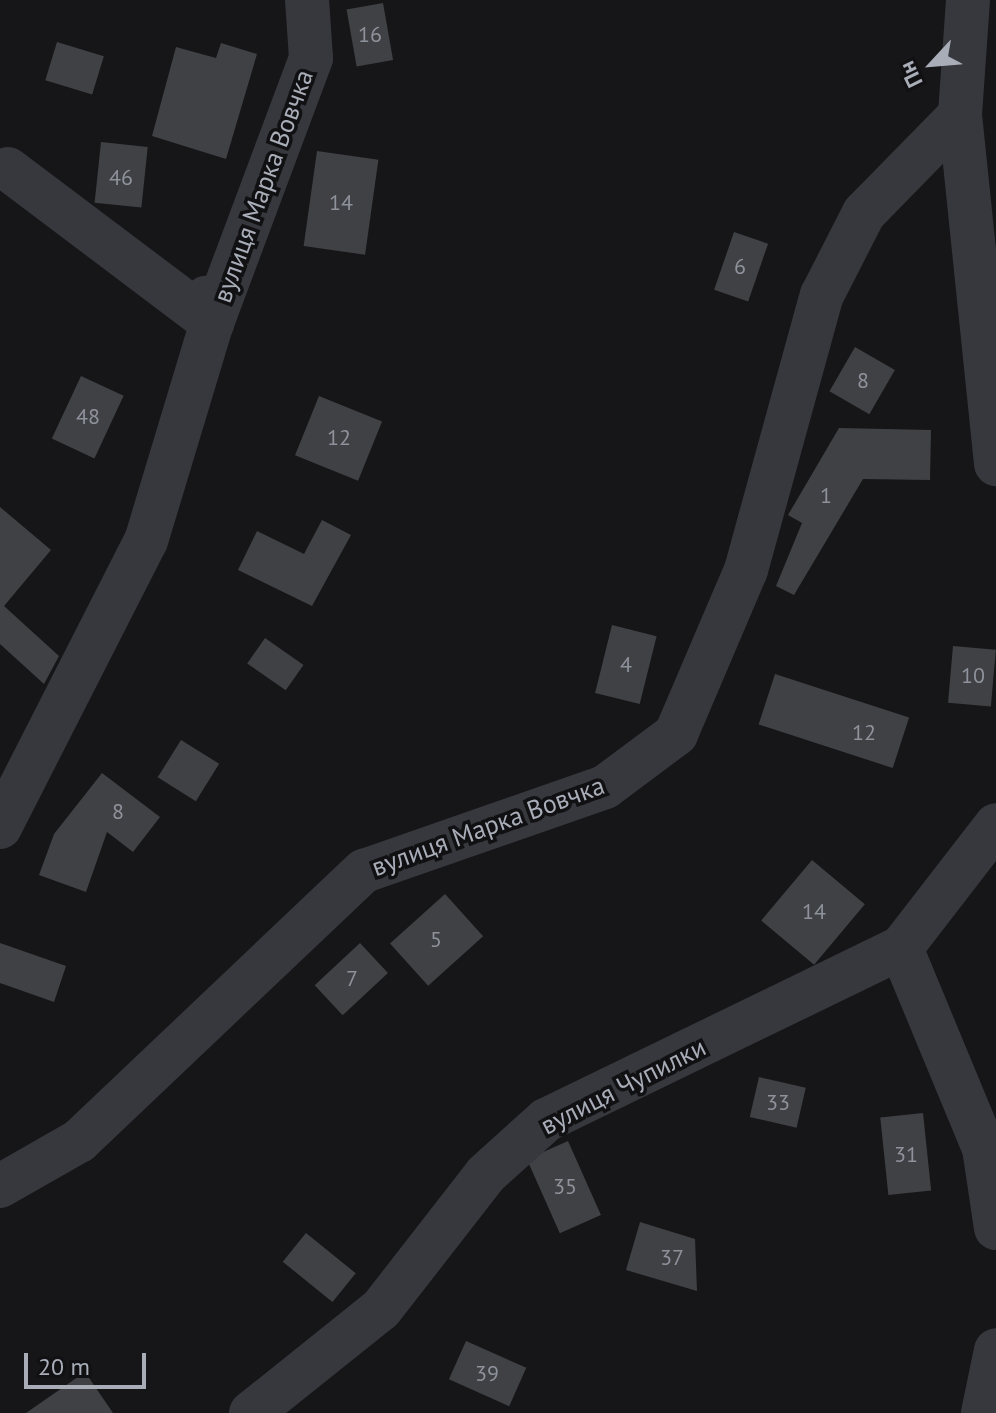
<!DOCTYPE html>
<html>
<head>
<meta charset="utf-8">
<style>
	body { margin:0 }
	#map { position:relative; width:996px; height:1413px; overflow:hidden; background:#161618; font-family:"PT Sans",sans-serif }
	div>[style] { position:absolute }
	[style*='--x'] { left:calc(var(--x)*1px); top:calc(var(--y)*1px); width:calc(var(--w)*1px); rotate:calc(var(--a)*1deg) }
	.building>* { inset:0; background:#404145; transform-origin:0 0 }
	.minor>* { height:44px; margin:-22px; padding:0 22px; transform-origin:22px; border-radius:22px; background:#37383d }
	span { translate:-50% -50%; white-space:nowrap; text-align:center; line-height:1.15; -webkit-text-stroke:7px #111113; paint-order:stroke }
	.number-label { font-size:22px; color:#8e929b }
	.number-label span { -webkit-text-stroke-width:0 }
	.street-label { font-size:26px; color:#a8adb8 }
	.north { position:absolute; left:892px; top:24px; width:80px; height:80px; -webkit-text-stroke:6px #111113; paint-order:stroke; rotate:244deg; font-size:22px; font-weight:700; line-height:32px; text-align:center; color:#a8adb8 }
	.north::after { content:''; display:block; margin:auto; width:28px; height:36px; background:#a8adb8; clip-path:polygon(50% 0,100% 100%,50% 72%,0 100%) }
	.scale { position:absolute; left:24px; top:1353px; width:122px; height:36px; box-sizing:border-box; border:4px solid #a8adb8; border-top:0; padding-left:10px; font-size:24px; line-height:28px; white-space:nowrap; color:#a8adb8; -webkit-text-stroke:6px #111113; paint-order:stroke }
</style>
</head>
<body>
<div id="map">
	<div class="building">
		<i style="left:383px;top:3px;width:58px;height:37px;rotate:80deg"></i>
		<i style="left:57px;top:42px;width:49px;height:40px;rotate:17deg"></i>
		<i style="clip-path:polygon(221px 43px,257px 54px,226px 159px,152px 136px,176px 47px,216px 58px)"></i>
		<i style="left:101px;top:142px;width:47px;height:61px;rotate:6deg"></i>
		<i style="left:317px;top:151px;width:62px;height:96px;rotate:8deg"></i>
		<i style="left:734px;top:232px;width:36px;height:61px;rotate:19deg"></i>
		<i style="left:855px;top:347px;width:46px;height:51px;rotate:30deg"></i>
		<i style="left:81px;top:376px;width:47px;height:69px;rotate:25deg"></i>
		<i style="left:319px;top:396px;width:68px;height:64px;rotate:22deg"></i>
		<i style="clip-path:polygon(839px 428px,931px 430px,930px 480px,863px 479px,794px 595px,776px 586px,802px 523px,788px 515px)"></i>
		<i style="clip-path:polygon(0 507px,51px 550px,4px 606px,59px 656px,44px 684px,0 644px)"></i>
		<i style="clip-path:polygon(322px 520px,351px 535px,312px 606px,238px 570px,257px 531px,304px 554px)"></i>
		<i style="left:612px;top:625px;width:46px;height:70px;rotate:14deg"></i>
		<i style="left:265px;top:638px;width:47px;height:31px;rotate:35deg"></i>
		<i style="left:953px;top:646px;width:43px;height:57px;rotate:5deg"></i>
		<i style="left:775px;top:674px;width:141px;height:53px;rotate:18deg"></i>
		<i style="left:181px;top:740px;width:45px;height:44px;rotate:32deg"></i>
		<i style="clip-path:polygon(102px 773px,160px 817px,133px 852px,107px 832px,86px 892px,39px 875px,54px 834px)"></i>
		<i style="left:812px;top:860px;width:69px;height:79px;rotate:40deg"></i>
		<i style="left:445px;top:894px;width:57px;height:74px;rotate:48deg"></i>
		<i style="clip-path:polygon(0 943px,66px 966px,54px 1002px,0 983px)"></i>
		<i style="left:360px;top:943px;width:41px;height:62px;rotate:47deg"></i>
		<i style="left:759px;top:1077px;width:48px;height:41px;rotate:13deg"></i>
		<i style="left:923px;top:1113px;width:78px;height:43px;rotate:84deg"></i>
		<i style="left:568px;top:1141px;width:81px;height:45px;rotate:66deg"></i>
		<i style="clip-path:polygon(640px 1222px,695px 1239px,697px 1291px,626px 1270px)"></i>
		<i style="left:306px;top:1233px;width:64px;height:37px;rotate:39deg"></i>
		<i style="left:466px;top:1341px;width:66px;height:42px;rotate:24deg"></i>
		<i style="clip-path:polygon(85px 1372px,113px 1413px,26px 1413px)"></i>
	</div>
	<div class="minor">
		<i style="--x:968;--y:0;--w:115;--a:94"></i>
		<i style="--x:960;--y:115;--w:351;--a:84.1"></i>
		<i style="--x:8;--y:169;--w:256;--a:37"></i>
		<i style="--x:212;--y:323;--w:26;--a:-103"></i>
		<i style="--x:0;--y:827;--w:321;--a:-63"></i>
		<i style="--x:146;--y:541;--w:228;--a:-73.2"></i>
		<i style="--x:212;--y:323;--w:283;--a:-69.5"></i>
		<i style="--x:311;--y:58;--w:58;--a:-93.9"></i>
		<i style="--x:901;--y:948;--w:217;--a:67.5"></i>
		<i style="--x:984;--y:1148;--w:81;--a:81.5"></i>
		<i style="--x:0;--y:1186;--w:91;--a:-29.7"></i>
		<i style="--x:79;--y:1141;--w:393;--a:-43.5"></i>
		<i style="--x:364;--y:871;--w:255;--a:-19.2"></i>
		<i style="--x:605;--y:787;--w:89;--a:-36.7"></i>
		<i style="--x:676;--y:734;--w:178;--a:-66.9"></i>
		<i style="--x:746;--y:570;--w:285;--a:-74.6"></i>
		<i style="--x:822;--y:295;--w:92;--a:-62.9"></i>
		<i style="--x:864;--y:213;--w:137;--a:-45.6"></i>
		<i style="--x:251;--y:1413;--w:166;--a:-38.7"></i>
		<i style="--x:381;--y:1309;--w:171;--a:-52.1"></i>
		<i style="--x:486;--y:1174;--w:81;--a:-42"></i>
		<i style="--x:546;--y:1120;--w:394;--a:-25.9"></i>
		<i style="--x:901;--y:948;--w:155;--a:-52.3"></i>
		<i style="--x:983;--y:1413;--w:64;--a:-78.3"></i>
	</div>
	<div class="number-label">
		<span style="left:370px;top:35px">16</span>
		<span style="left:121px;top:178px">46</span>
		<span style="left:341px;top:203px">14</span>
		<span style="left:740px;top:267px">6</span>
		<span style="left:863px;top:381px">8</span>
		<span style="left:88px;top:417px">48</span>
		<span style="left:339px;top:438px">12</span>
		<span style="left:826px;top:496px">1</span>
		<span style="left:626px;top:665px">4</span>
		<span style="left:973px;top:676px">10</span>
		<span style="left:864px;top:733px">12</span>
		<span style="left:118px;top:812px">8</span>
		<span style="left:814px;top:912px">14</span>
		<span style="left:436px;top:940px">5</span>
		<span style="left:352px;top:979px">7</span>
		<span style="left:778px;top:1103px">33</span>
		<span style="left:906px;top:1155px">31</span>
		<span style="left:565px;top:1187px">35</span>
		<span style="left:672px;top:1258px">37</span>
		<span style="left:487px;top:1374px">39</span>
	</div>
	<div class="street-label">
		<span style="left:263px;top:186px;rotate:-70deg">вулиця Марка Вовчка</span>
		<span style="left:488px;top:826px;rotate:-20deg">вулиця Марка Вовчка</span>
		<span style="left:623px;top:1086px;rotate:-27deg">вулиця Чупилки</span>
	</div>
	<div class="north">Пн</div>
	<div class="scale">20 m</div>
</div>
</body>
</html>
